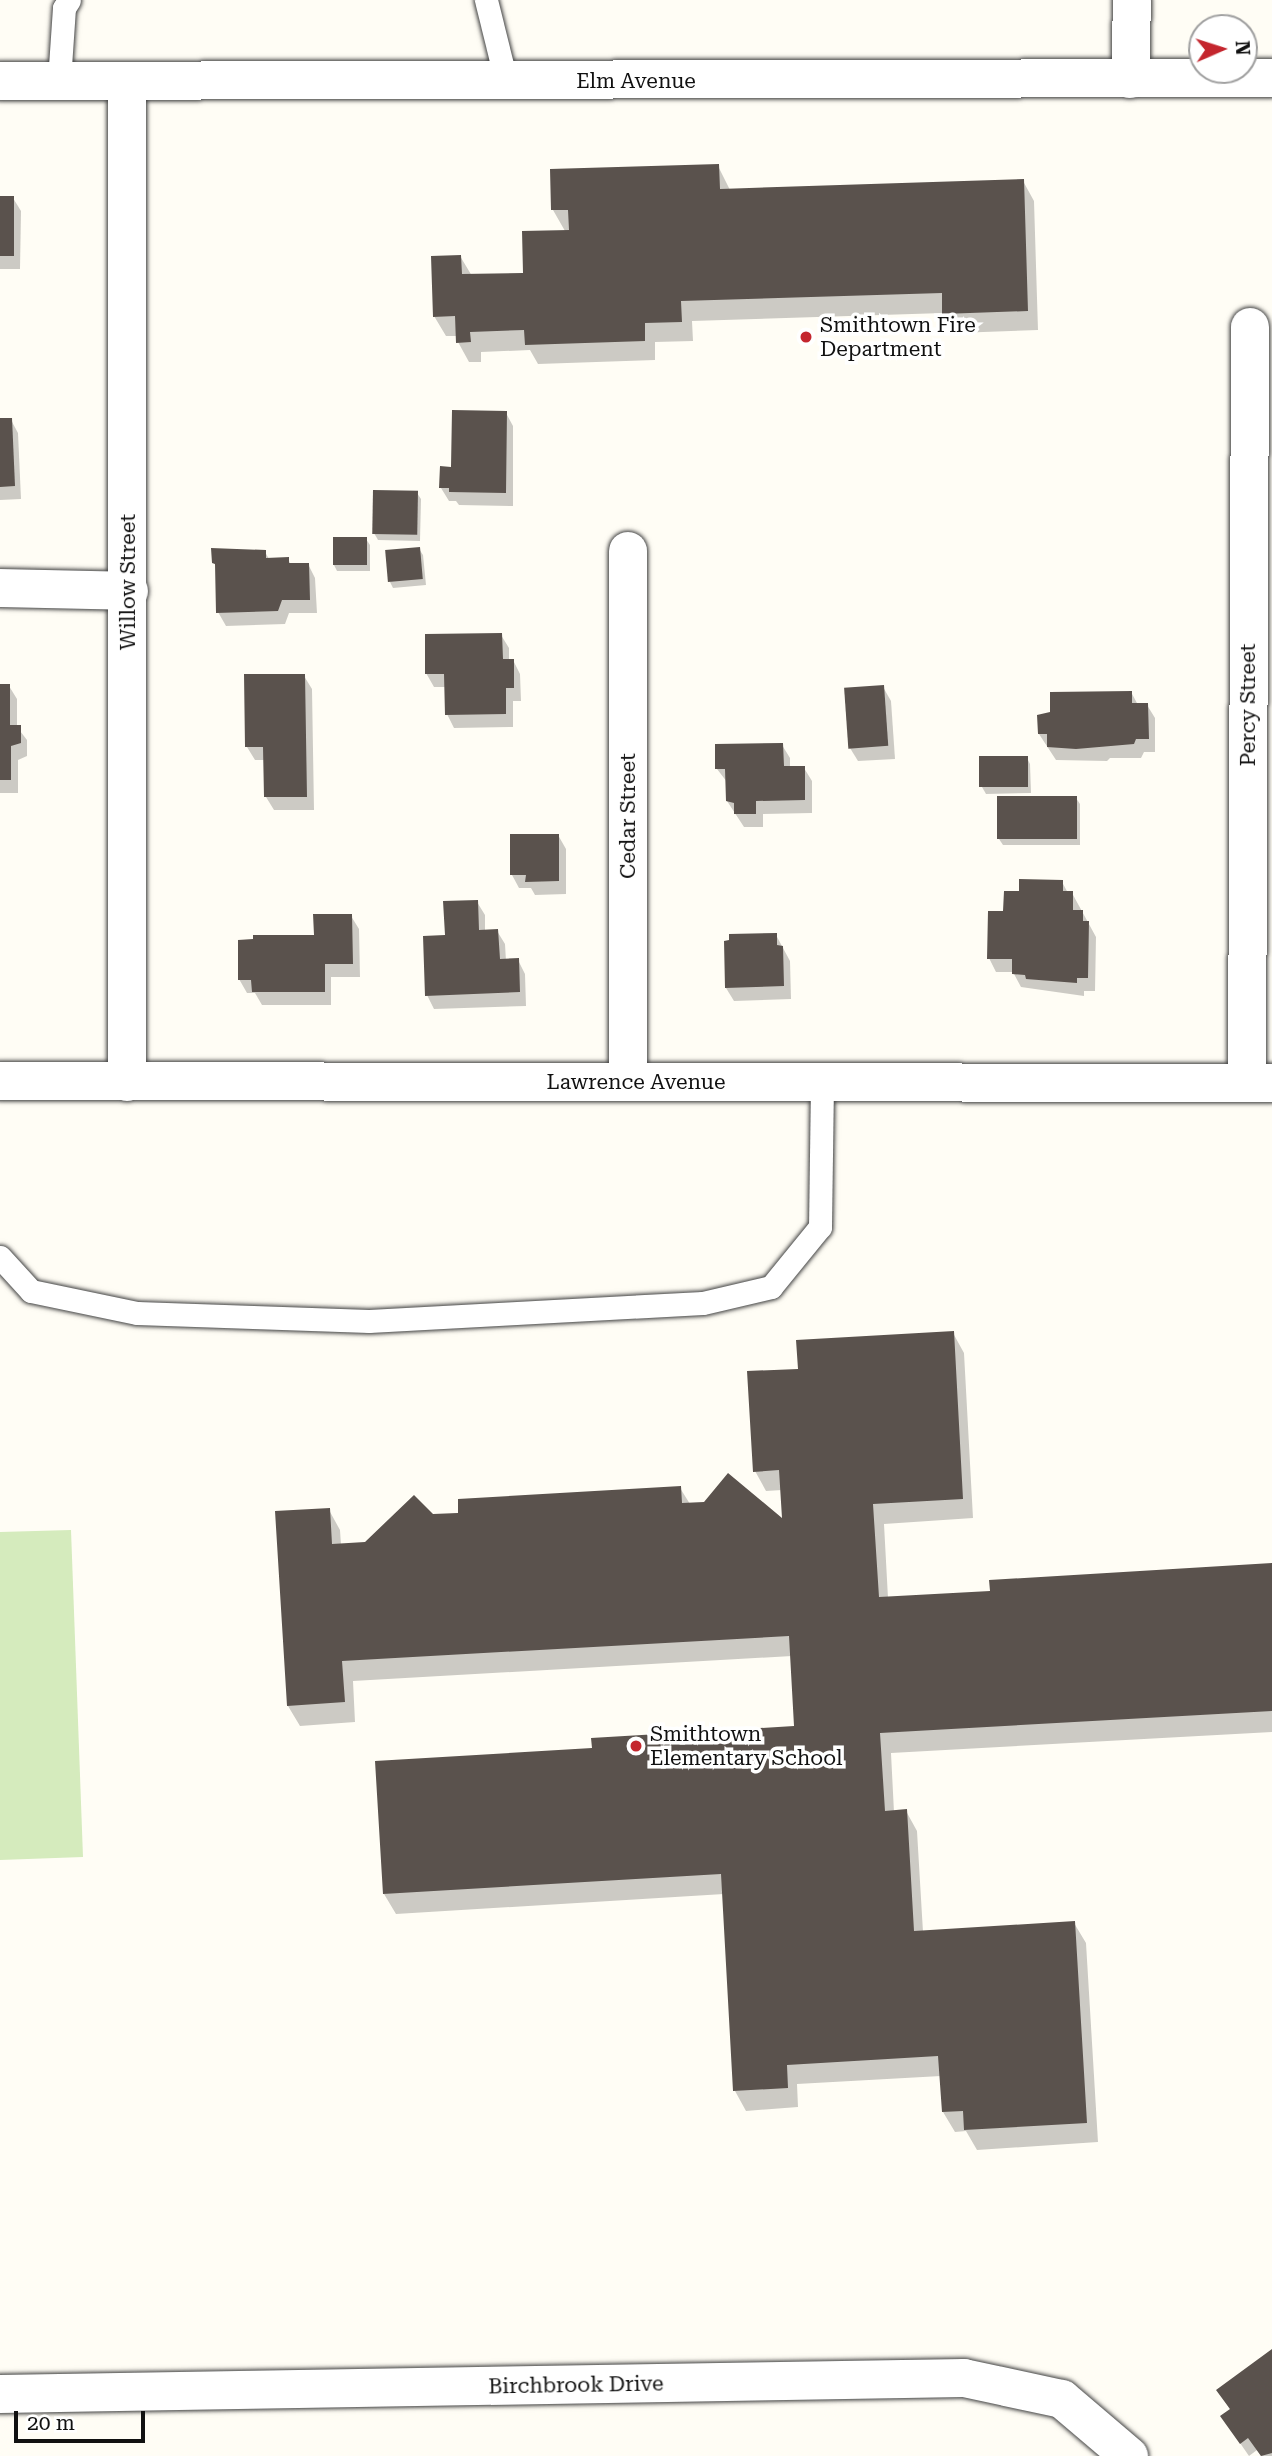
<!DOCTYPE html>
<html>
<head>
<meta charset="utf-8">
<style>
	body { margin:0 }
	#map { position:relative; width:1272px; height:2456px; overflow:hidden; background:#fffdf5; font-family:"Roboto Serif",serif }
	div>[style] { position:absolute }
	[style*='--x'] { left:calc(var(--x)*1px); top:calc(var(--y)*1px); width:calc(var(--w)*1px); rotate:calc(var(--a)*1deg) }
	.green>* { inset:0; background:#d5ebbd }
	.shadow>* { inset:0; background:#0003 }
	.building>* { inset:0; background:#5a524d; transform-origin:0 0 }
	.roads { filter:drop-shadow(0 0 2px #444) drop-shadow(0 0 2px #444) }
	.lane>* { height:23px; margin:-11.5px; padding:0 11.5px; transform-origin:11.5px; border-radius:11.5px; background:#fff }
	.street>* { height:38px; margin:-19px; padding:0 19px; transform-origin:19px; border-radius:19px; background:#fff }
	.dots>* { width:19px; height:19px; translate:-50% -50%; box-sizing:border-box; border:4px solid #fff; border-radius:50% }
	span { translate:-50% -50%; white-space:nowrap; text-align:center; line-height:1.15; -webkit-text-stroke:7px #fff; paint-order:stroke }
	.street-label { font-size:21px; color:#111 }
	.poi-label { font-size:21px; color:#111 }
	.left { translate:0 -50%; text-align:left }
	.north { position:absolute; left:1188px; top:14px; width:70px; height:70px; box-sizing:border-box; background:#fff; border:2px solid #a0a0a0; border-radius:50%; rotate:87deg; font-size:19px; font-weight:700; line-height:28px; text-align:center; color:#111 }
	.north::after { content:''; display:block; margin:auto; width:24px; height:32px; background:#c4262e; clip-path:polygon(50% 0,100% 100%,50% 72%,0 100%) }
	.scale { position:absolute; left:14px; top:2411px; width:131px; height:32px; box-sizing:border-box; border:4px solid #111; border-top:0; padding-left:9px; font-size:21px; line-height:24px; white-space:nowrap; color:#111; -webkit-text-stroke:5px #fff; paint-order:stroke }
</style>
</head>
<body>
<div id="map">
	<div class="green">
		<i style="clip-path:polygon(71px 1530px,83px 1857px,0 1860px,0 1532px)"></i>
	</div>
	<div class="shadow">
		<i style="clip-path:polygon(718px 166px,730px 190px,1023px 181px,1034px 201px,1038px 330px,956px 333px,944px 313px,692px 321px,693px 341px,655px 342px,655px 360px,538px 364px,530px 350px,481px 352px,481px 362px,469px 362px,458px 342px,457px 336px,446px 336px,434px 316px,460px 256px,472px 276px,525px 274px,565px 231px,553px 210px)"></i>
		<i style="clip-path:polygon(0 197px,13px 198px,21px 211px,20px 269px,0 269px)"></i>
		<i style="clip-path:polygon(506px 413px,513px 426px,513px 506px,459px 505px,456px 501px,449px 501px,441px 488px,453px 469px)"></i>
		<i style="clip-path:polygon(0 420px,11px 420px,18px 433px,21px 499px,0 500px)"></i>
		<i style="clip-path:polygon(417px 493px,421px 499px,420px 541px,378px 540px,374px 533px)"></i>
		<i style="clip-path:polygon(366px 539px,370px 545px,370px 571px,337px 571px,334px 565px)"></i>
		<i style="clip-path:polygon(419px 549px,423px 555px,426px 585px,393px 588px,390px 582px)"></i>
		<i style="clip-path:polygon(265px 552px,269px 559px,288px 559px,291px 565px,308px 564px,315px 578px,317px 613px,289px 613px,285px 624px,226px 626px,218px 612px,217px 568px,214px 563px)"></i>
		<i style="clip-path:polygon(501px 635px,509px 648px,509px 660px,513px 660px,520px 674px,521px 701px,513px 701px,513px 727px,454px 728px,447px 714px,446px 687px,434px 687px,426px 673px)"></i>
		<i style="clip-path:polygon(304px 676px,312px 689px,314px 810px,274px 810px,266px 797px,265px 760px,255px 760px,247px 747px)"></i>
		<i style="clip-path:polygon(0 686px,9px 686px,17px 699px,17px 727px,27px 740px,27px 756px,18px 760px,18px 793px,0 793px)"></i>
		<i style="clip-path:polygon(883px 687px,891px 701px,895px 759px,858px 761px,850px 748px)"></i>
		<i style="clip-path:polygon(1131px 692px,1138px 705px,1147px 705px,1155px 718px,1155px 752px,1144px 752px,1141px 758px,1110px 758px,1107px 761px,1056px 760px,1039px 734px)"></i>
		<i style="clip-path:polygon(782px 745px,790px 758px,790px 768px,804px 768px,812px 781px,812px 813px,763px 814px,763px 827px,744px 827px,727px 801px,727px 782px,717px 769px)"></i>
		<i style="clip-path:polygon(1027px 758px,1030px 764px,1031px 793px,986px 794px,982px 787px)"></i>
		<i style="clip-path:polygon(1076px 798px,1080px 804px,1080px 845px,1003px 845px,999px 839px)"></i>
		<i style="clip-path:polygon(558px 835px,566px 849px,566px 894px,535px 895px,531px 888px,519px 888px,512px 875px)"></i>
		<i style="clip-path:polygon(1062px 882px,1068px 893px,1072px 893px,1096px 937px,1095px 991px,1084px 991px,1084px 996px,1021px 987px,1013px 972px,996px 972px,989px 958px,1005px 913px,1021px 893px)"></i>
		<i style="clip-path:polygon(477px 902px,485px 915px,485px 931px,497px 931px,505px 944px,506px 961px,518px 960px,525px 974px,526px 1006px,434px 1009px,427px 995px,447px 937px)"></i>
		<i style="clip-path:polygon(351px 916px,359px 929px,360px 977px,331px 977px,331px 1005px,262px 1005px,255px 993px,247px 993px,239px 979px)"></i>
		<i style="clip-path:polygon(776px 935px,790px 961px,791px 999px,734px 1001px,726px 988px)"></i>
		<i style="clip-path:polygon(953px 1333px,964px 1353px,973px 1518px,884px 1524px,888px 1598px,991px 1592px,1272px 1565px,1272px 1732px,891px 1753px,894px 1812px,906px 1811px,917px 1831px,923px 1932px,1074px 1923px,1086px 1943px,1098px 2142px,977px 2150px,966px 2131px,955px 2132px,943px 2112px,941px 2076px,797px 2084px,798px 2107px,746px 2111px,735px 2091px,724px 1894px,396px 1914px,384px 1894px,796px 1728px,792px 1656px,353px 1681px,355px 1722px,300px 1726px,288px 1706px,329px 1510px,340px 1530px,341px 1545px,366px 1544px,432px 1516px,680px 1488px,690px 1504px,784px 1522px,782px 1490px,766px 1491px,755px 1471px,800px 1370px)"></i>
		<i style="clip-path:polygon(1272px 2351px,1272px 2456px,1261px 2456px,1257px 2450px,1249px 2456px,1222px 2417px,1231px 2411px,1218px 2391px)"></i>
	</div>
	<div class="building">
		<i style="clip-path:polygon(719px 164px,720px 189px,1024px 179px,1028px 311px,942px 314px,942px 293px,681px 301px,682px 322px,645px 323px,645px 341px,525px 345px,524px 330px,470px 332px,471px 342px,456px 343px,455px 316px,433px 317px,431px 256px,461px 255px,462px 274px,523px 273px,522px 231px,569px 230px,568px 210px,551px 210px,550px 169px)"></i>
		<i style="left:0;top:196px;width:14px;height:60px"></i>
		<i style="clip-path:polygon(452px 410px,507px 411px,506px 493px,449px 492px,449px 488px,439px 488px,440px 466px,451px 467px)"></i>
		<i style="clip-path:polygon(0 418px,12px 418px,15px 486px,0 487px)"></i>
		<i style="left:373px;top:490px;width:45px;height:44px;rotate:1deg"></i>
		<i style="left:333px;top:537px;width:34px;height:28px"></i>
		<i style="left:420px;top:547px;width:32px;height:35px;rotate:85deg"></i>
		<i style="clip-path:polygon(211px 548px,266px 550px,266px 558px,289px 557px,289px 563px,309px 563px,310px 600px,282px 600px,278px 611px,216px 613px,215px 564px,212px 563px)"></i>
		<i style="clip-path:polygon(502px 633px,503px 659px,514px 659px,514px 688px,506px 688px,506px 714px,445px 715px,444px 674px,425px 674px,425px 634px)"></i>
		<i style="clip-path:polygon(244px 674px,305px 674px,307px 797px,264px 797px,263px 747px,245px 747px)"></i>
		<i style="clip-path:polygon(0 684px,10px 684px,10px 725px,21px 725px,21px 743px,11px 746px,11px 780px,0 780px)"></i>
		<i style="left:884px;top:685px;width:61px;height:40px;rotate:86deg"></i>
		<i style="clip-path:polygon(1132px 691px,1132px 703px,1148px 703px,1149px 739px,1136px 739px,1134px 744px,1076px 749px,1047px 747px,1047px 734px,1038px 734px,1037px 715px,1050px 712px,1050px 692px)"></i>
		<i style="clip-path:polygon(783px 743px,784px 766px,805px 766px,805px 800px,756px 801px,756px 814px,734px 814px,734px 803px,726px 801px,725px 769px,715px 769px,715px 744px)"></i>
		<i style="left:1028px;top:756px;width:31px;height:49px;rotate:90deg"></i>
		<i style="left:1077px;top:796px;width:43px;height:80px;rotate:90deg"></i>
		<i style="clip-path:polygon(510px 834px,559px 834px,559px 881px,525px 882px,526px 875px,510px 875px)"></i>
		<i style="clip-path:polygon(1019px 879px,1063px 880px,1063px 891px,1073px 891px,1073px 910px,1083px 910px,1083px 921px,1089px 921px,1088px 978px,1077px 978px,1077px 983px,1026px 979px,1025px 975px,1012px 974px,1012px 959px,987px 959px,988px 911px,1003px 911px,1004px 891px,1019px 891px)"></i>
		<i style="clip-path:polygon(478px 900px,479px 930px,498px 929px,500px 959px,519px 958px,520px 992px,425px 996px,423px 936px,445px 935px,443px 901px)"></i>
		<i style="clip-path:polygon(313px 914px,352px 914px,353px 964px,325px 964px,325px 992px,252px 992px,251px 980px,238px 980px,238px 940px,253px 939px,253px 935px,314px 935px)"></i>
		<i style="clip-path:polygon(777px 933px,777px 945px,783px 946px,784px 986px,725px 988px,724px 941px,729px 940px,729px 934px)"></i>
		<i style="clip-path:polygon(954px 1331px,963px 1499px,873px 1504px,879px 1597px,990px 1591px,989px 1580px,1272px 1563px,1272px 1711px,880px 1733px,885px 1811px,907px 1809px,914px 1931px,1075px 1921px,1087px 2123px,964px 2130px,963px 2111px,942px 2112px,938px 2056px,787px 2065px,788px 2088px,733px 2091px,721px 1874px,383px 1894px,375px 1761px,592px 1748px,591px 1738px,794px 1726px,789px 1636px,342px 1661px,345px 1702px,287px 1706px,275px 1511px,330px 1508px,332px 1544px,365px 1542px,414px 1495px,433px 1514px,458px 1513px,458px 1499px,681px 1486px,682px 1503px,704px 1502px,728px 1473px,782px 1518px,779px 1470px,753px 1472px,747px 1371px,798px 1369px,796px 1340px)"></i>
		<i style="clip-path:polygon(1272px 2349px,1272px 2453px,1261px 2456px,1248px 2438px,1240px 2444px,1220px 2416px,1230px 2409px,1216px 2390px)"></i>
	</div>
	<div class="roads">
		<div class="lane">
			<i style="--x:486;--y:0;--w:83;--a:76.1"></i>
			<i style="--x:59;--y:81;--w:73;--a:-86.1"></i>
			<i style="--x:64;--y:8;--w:9;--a:-58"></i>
			<i style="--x:0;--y:1257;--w:46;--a:47.6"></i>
			<i style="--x:31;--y:1291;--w:108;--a:11.7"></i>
			<i style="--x:137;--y:1313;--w:232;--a:2"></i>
			<i style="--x:369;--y:1321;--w:334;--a:-3.1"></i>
			<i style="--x:703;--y:1303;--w:70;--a:-13.2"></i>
			<i style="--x:771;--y:1287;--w:77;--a:-50.8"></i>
			<i style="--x:820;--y:1227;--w:145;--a:-89.2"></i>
		</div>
		<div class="street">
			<i style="--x:1130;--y:79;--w:79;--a:-88.5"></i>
			<i style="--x:0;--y:81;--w:1272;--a:-0.14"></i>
			<i style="--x:628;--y:551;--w:531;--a:90"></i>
			<i style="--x:0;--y:588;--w:129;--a:1.3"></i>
			<i style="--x:0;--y:1081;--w:1272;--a:0.09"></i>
			<i style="--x:127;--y:1082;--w:1000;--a:-90"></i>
			<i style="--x:1247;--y:1083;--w:756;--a:-89.77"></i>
			<i style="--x:0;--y:2394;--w:964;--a:-0.95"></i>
			<i style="--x:964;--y:2378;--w:100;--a:12.1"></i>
			<i style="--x:1062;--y:2399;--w:88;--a:40.4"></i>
		</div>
	</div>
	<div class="dots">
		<i style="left:806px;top:337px;background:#c4262e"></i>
		<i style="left:636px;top:1746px;background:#c4262e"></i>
	</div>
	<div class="street-label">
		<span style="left:636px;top:81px">Elm Avenue</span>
		<span style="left:128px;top:582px;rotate:-90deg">Willow Street</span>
		<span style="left:1248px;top:705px;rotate:-90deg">Percy Street</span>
		<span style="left:628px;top:816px;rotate:-90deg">Cedar Street</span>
		<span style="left:636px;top:1082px">Lawrence Avenue</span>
		<span style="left:576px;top:2385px;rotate:-1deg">Birchbrook Drive</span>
	</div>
	<div class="poi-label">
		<span class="left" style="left:820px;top:337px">Smithtown Fire<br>Department</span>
		<span class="left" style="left:650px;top:1746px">Smithtown<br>Elementary School</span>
	</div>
	<div class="north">N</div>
	<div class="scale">20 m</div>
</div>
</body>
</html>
